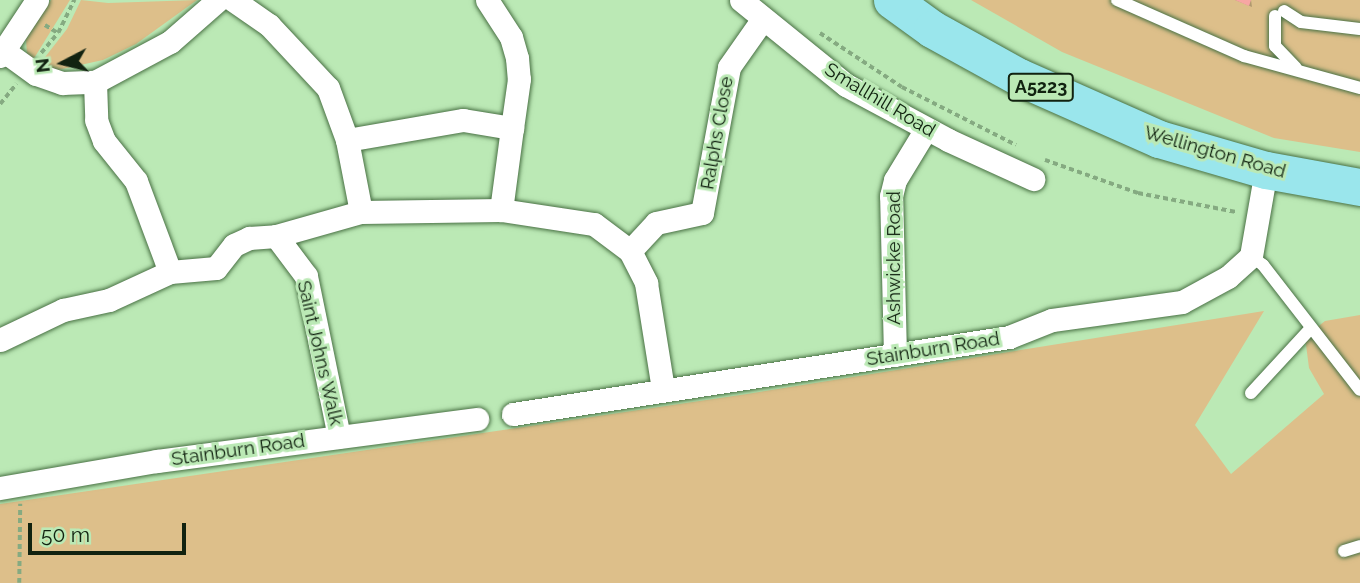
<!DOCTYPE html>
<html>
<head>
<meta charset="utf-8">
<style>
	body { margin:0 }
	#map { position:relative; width:1360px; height:583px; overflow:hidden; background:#bbe9b5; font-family:Raleway,sans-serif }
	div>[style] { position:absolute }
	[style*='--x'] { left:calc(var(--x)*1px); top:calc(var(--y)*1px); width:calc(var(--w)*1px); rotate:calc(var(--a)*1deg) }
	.green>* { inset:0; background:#ddbf8a }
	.shadow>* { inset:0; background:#0003 }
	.building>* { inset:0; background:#f7a6a3 }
	.path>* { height:3.5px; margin-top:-1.75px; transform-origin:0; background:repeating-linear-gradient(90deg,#85aa81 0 5px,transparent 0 8.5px) }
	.roads { filter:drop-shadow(0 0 2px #497144) drop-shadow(0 0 2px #497144) }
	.service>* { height:12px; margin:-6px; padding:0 6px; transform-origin:6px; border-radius:6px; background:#fff }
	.minor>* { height:23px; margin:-11.5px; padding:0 11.5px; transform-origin:11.5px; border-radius:11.5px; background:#fff }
	.primary>* { height:37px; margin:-18.5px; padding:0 18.5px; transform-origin:18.5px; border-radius:18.5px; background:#9ae6ec }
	span { translate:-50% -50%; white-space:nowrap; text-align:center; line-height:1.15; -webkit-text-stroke:6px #bbe9b5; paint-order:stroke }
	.shield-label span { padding:2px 5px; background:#bbe9b5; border:2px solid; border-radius:5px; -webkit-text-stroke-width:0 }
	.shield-label { font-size:18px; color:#112210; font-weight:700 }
	.street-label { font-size:19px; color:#112210 }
	.north { position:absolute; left:28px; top:28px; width:70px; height:70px; -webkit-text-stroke:5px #bbe9b5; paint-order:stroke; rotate:263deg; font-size:19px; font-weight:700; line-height:28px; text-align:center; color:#112210 }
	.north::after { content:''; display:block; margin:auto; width:24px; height:32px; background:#112210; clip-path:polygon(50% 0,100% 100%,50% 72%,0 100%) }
	.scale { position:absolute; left:28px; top:523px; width:158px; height:32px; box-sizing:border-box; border:4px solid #112210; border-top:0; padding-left:9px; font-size:21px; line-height:24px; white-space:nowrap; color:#112210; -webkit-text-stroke:5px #bbe9b5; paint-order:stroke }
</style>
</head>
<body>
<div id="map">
	<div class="green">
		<i style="clip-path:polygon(51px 0,70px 0,33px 60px,27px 55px,26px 39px)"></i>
		<i style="clip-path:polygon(81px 0,108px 3px,197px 0,136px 44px,103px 60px,53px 71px,42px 61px,67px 29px)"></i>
		<i style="clip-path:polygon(971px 0,1360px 0,1360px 152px,1274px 138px,1062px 52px)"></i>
		<i style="clip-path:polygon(1264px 311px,1195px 425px,1231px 474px,1324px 394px,1309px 368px,1305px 337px,1325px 321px,1360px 315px,1360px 583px,0 583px,0 504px,747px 394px)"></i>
	</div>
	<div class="shadow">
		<i style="clip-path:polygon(1251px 0,1252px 7px,1235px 0)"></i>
	</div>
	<div class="building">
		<i style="clip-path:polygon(1235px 0,1251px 0,1249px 6px)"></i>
	</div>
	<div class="path">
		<i style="--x:45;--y:25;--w:15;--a:32"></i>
		<i style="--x:820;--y:33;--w:98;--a:33.4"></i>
		<i style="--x:902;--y:87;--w:128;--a:27"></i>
		<i style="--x:41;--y:53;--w:26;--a:-50"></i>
		<i style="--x:58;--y:33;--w:37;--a:-64"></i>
		<i style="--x:0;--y:104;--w:26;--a:-51"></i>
		<i style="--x:1045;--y:160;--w:99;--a:19.5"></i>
		<i style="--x:1138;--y:193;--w:100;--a:11"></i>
		<i style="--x:19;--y:583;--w:79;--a:-89.3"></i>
	</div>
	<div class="roads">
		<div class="service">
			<i style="--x:1117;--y:0;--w:139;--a:23.8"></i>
			<i style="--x:1244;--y:56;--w:120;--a:15.4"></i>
			<i style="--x:1284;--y:11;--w:20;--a:33"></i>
			<i style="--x:1301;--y:22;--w:59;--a:6.8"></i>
			<i style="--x:1275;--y:16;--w:30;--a:90"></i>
			<i style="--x:1275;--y:46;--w:30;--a:46"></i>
			<i style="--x:1251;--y:256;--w:15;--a:37"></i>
			<i style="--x:1263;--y:265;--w:158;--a:52.2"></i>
			<i style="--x:1251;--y:393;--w:88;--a:-47.3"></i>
			<i style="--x:1344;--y:551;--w:17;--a:-17"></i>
		</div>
		<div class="minor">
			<i style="--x:233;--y:0;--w:44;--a:34.8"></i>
			<i style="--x:269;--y:25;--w:86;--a:46.9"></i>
			<i style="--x:328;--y:88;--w:55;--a:69.9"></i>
			<i style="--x:347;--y:140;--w:73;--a:79"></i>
			<i style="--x:487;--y:0;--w:44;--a:57"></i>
			<i style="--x:511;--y:37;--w:22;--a:74"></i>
			<i style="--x:517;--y:58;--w:21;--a:85"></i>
			<i style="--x:519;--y:79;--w:49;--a:98.1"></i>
			<i style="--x:741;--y:0;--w:135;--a:39"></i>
			<i style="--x:846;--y:85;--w:116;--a:28.3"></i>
			<i style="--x:948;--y:140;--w:94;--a:24.6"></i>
			<i style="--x:4;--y:51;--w:39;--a:36"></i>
			<i style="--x:36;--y:74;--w:28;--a:19"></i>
			<i style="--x:62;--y:83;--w:33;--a:-2"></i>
			<i style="--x:95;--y:82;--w:85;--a:-28.1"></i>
			<i style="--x:170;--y:42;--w:64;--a:-41.2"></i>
			<i style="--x:0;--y:56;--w:67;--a:-56.5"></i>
			<i style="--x:95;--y:82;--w:38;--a:88"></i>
			<i style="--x:96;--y:120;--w:22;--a:69"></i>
			<i style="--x:104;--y:141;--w:51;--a:51.3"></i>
			<i style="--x:136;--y:181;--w:97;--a:69.5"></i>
			<i style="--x:347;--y:140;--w:118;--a:-9.8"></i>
			<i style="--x:463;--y:120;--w:50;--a:9.3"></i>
			<i style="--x:512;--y:128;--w:83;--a:97.6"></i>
			<i style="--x:276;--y:236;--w:50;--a:53.1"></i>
			<i style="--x:306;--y:276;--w:164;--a:78.4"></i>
			<i style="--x:630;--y:251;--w:38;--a:-47"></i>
			<i style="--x:656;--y:223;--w:47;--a:-12.3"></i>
			<i style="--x:702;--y:213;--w:148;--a:-79.5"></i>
			<i style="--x:729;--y:67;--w:57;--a:-54.9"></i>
			<i style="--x:0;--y:340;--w:70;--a:-25.5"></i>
			<i style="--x:63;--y:310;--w:47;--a:-12.3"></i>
			<i style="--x:109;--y:300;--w:67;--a:-24.7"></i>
			<i style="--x:170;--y:272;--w:46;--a:-5"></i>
			<i style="--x:216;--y:268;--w:29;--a:-52"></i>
			<i style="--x:234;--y:245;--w:17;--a:-25"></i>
			<i style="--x:249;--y:238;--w:27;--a:-4"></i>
			<i style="--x:276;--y:236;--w:88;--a:-15.8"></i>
			<i style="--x:361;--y:212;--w:140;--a:-0.8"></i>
			<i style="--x:501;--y:210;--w:94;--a:8.6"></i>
			<i style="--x:594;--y:224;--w:45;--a:36.9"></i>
			<i style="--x:630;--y:251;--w:36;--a:63"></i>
			<i style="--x:646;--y:283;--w:107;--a:80.9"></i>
			<i style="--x:895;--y:355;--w:159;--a:-91.4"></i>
			<i style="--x:891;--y:196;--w:16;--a:-76"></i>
			<i style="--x:895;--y:180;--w:60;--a:-58.7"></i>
			<i style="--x:513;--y:414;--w:502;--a:-8.82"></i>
			<i style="--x:1009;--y:337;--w:46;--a:-21.6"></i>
			<i style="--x:1052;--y:320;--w:131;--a:-7.9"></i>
			<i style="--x:1182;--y:302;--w:52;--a:-28.5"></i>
			<i style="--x:1228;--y:277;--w:31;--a:-42"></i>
			<i style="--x:1251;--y:256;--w:87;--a:-80.1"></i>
			<i style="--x:0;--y:488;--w:159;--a:-9.8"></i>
			<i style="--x:157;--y:461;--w:323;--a:-7.5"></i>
		</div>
		<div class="primary">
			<i style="--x:892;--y:0;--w:49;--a:35.9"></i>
			<i style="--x:932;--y:29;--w:99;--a:28.9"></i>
			<i style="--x:1019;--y:77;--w:153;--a:23.9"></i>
			<i style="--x:1159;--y:139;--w:111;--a:16.2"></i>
			<i style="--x:1266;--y:170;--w:96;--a:10.3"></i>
		</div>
	</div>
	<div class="shield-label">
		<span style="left:1041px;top:87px">A5223</span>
	</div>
	<div class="street-label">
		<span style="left:880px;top:100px;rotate:31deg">Smallhill Road</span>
		<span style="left:717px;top:133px;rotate:-80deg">Ralphs Close</span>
		<span style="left:1215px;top:152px;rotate:16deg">Wellington Road</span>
		<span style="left:894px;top:258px;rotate:-90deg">Ashwicke Road</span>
		<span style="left:933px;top:349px;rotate:-9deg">Stainburn Road</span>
		<span style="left:320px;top:353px;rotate:77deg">Saint Johns Walk</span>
		<span style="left:238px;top:450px;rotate:-8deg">Stainburn Road</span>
	</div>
	<div class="north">N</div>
	<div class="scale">50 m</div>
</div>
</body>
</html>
